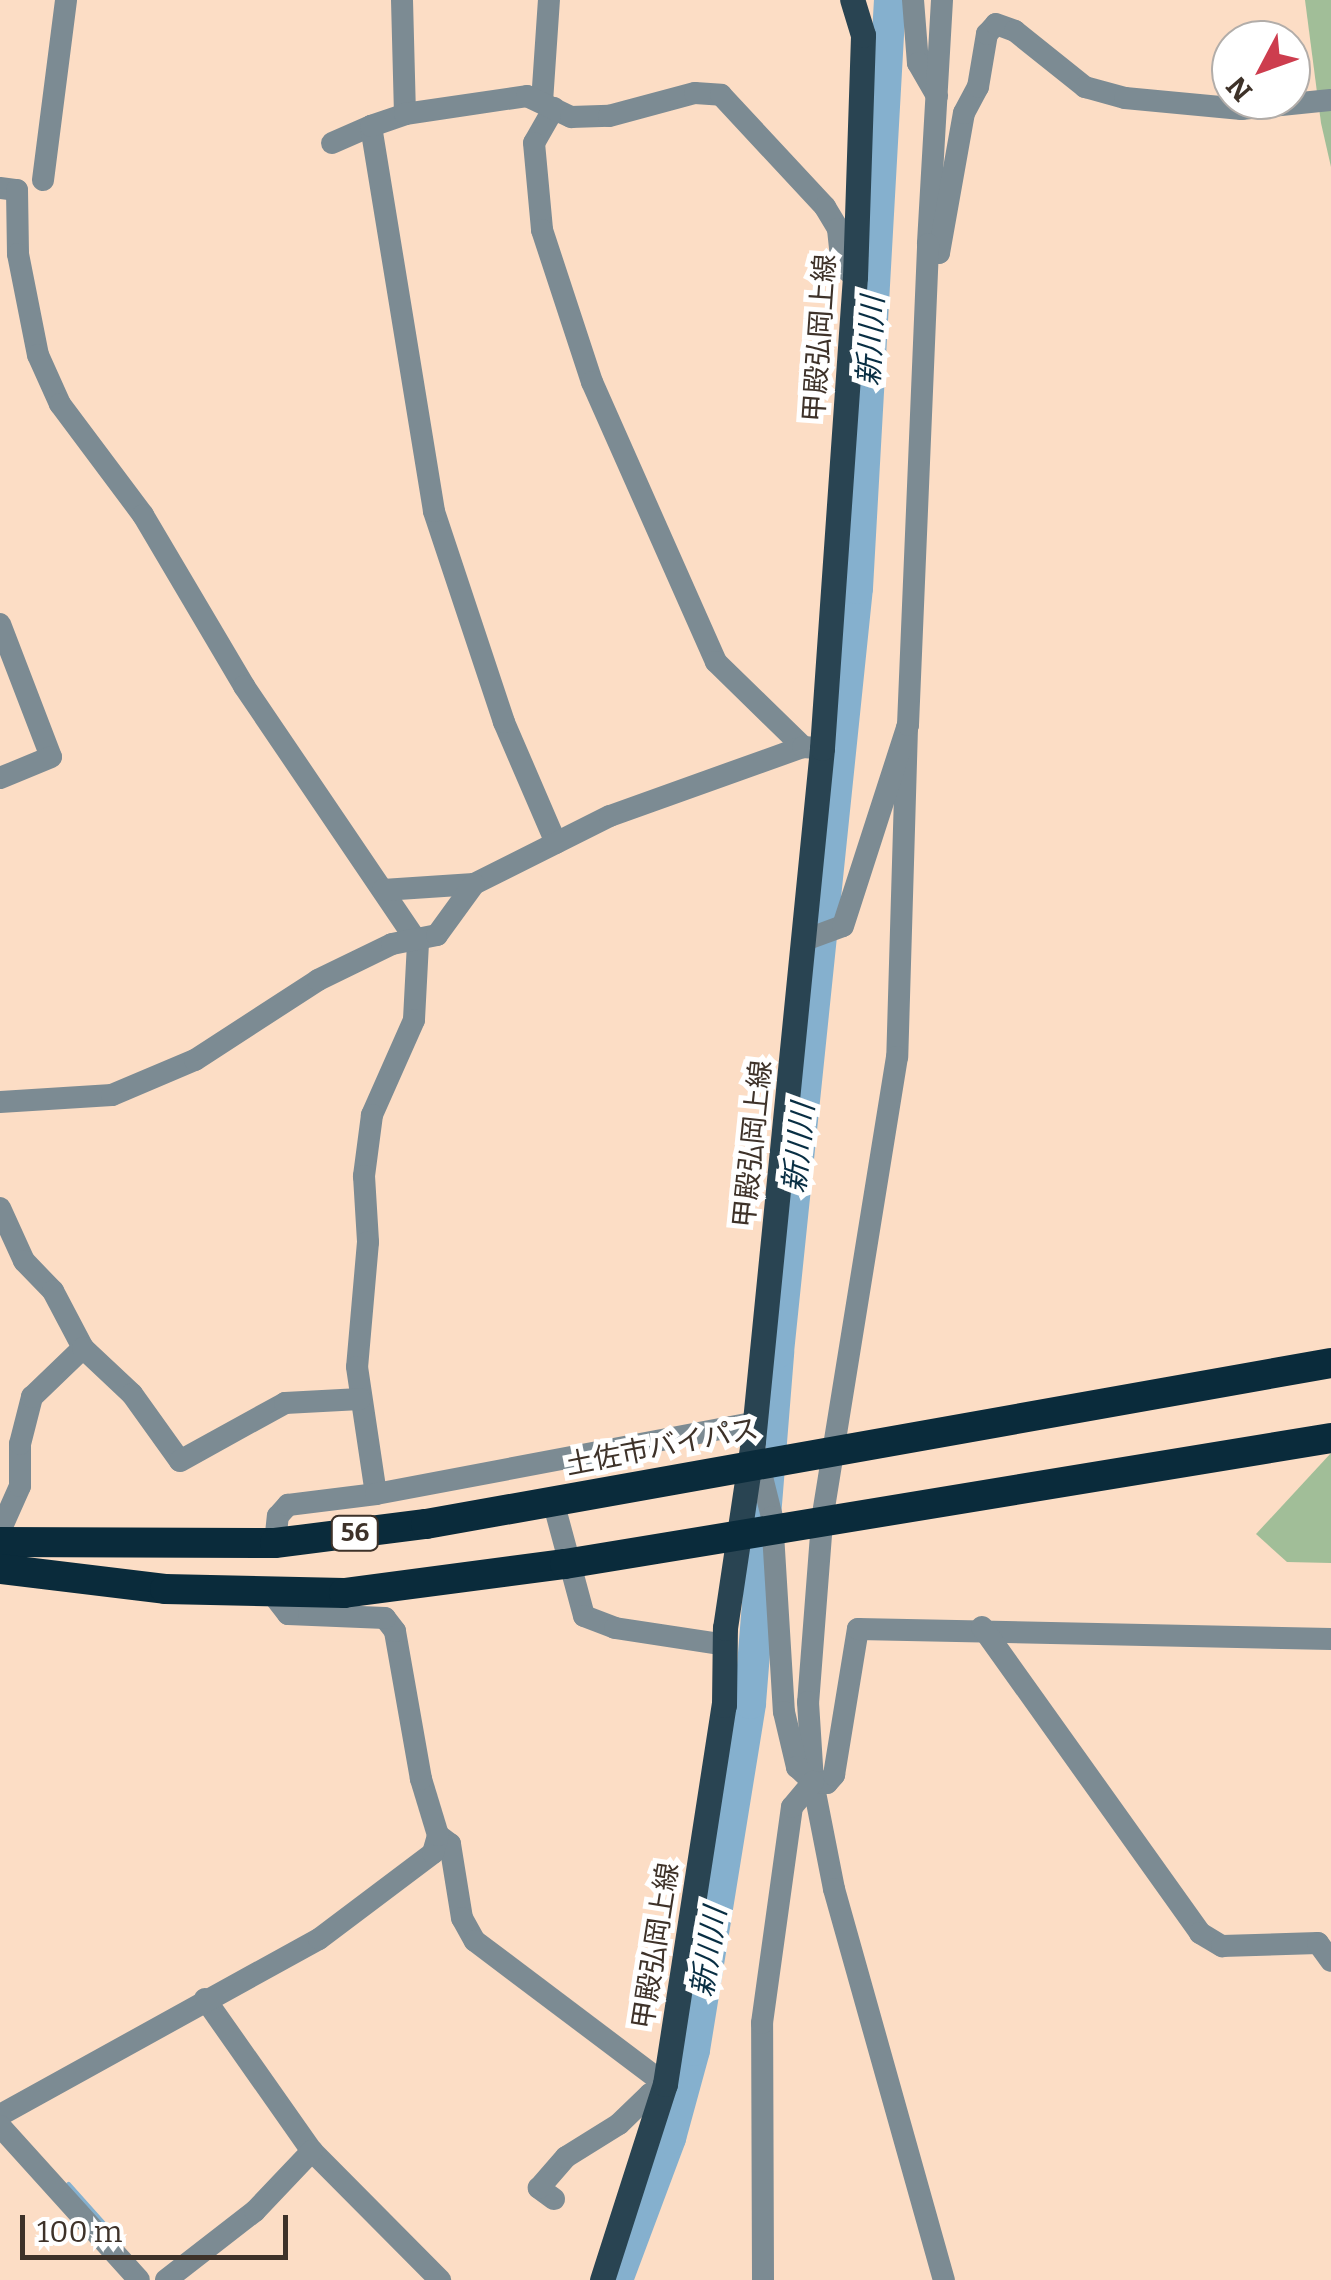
<!DOCTYPE html>
<html>
<head>
<meta charset="utf-8">
<style>
	body { margin:0 }
	#map { position:relative; width:1331px; height:2280px; overflow:hidden; background:#fcddc5; font-family:Bitter,"Noto Sans JP",serif }
	div>[style] { position:absolute }
	[style*='--x'] { left:calc(var(--x)*1px); top:calc(var(--y)*1px); width:calc(var(--w)*1px); rotate:calc(var(--a)*1deg) }
	.green>* { inset:0; background:#a1be98 }
	.stream>* { height:5px; margin:-2.5px; padding:0 2.5px; transform-origin:2.5px; border-radius:2.5px; background:#85b0ce }
	.river>* { height:32px; margin:-16px; padding:0 16px; transform-origin:16px; border-radius:16px; background:#85b0ce }
	.minor>* { height:22px; margin:-11px; padding:0 11px; transform-origin:11px; border-radius:11px; background:#7c8b93 }
	.major>* { height:25px; margin:-12.5px; padding:0 12.5px; transform-origin:12.5px; border-radius:12.5px; background:#294452 }
	.highway>* { height:30px; margin:-15px; padding:0 15px; transform-origin:15px; border-radius:15px; background:#0a2b3b }
	span { translate:-50% -50%; white-space:nowrap; text-align:center; line-height:1.15; -webkit-text-stroke:10px #fff; paint-order:stroke }
	.shield-label span { padding:2px 8px; background:#fff; border:2px solid; border-radius:8px; -webkit-text-stroke-width:0 }
	.shield-label { font-size:25px; color:#3e3229; font-weight:700 }
	.street-label { font-size:28px; color:#3e3229 }
	.water-label { font-size:30px; color:#082e43; font-style:italic }
	.north { position:absolute; left:1211px; top:20px; width:100px; height:100px; box-sizing:border-box; background:#fff; border:2px solid #b2ada9; border-radius:50%; rotate:229deg; font-size:28px; font-weight:700; line-height:40px; text-align:center; color:#3e3229 }
	.north::after { content:''; display:block; margin:auto; width:35px; height:45px; background:#cd3d4e; clip-path:polygon(50% 0,100% 100%,50% 72%,0 100%) }
	.scale { position:absolute; left:20px; top:2215px; width:268px; height:45px; box-sizing:border-box; border:5px solid #3e3229; border-top:0; padding-left:12px; font-size:30px; line-height:35px; white-space:nowrap; color:#3e3229; -webkit-text-stroke:8px #fff; paint-order:stroke }
</style>
</head>
<body>
<div id="map">
	<div class="green">
		<i style="clip-path:polygon(1305px 0,1331px 0,1331px 167px,1321px 123px)"></i>
		<i style="clip-path:polygon(1331px 1453px,1331px 1563px,1287px 1562px,1256px 1534px)"></i>
	</div>
	<div class="stream">
		<i style="--x:68;--y:2184;--w:79;--a:48.1"></i>
	</div>
	<div class="river">
		<i style="--x:617;--y:2280;--w:152;--a:-69.5"></i>
		<i style="--x:670;--y:2138;--w:91;--a:-74.7"></i>
		<i style="--x:694;--y:2050;--w:351;--a:-80.8"></i>
		<i style="--x:750;--y:1703;--w:352;--a:-85.4"></i>
		<i style="--x:778;--y:1352;--w:768;--a:-84.1"></i>
		<i style="--x:857;--y:588;--w:589;--a:-86.79"></i>
	</div>
	<div class="minor">
		<i style="--x:402;--y:0;--w:114;--a:88.5"></i>
		<i style="--x:913;--y:0;--w:63;--a:85.5"></i>
		<i style="--x:918;--y:63;--w:38;--a:60"></i>
		<i style="--x:942;--y:0;--w:244;--a:93.3"></i>
		<i style="--x:928;--y:244;--w:14;--a:39"></i>
		<i style="--x:939;--y:253;--w:142;--a:-79.9"></i>
		<i style="--x:964;--y:113;--w:30;--a:-62"></i>
		<i style="--x:978;--y:87;--w:54;--a:-80.4"></i>
		<i style="--x:987;--y:34;--w:13;--a:-48"></i>
		<i style="--x:996;--y:24;--w:20;--a:20"></i>
		<i style="--x:1015;--y:31;--w:90;--a:38.7"></i>
		<i style="--x:1085;--y:87;--w:41;--a:15.4"></i>
		<i style="--x:1125;--y:98;--w:117;--a:5.4"></i>
		<i style="--x:1241;--y:109;--w:90;--a:-5.7"></i>
		<i style="--x:542;--y:102;--w:102;--a:-86.1"></i>
		<i style="--x:554;--y:108;--w:40;--a:119.7"></i>
		<i style="--x:534;--y:143;--w:87;--a:84.7"></i>
		<i style="--x:542;--y:230;--w:160;--a:71.8"></i>
		<i style="--x:592;--y:382;--w:306;--a:66.1"></i>
		<i style="--x:716;--y:662;--w:122;--a:44.3"></i>
		<i style="--x:332;--y:143;--w:43;--a:-23.6"></i>
		<i style="--x:43;--y:180;--w:181;--a:-82.7"></i>
		<i style="--x:0;--y:188;--w:17;--a:7"></i>
		<i style="--x:17;--y:190;--w:64;--a:89.1"></i>
		<i style="--x:18;--y:254;--w:103;--a:78.8"></i>
		<i style="--x:38;--y:355;--w:54;--a:65.8"></i>
		<i style="--x:60;--y:404;--w:139;--a:53.2"></i>
		<i style="--x:143;--y:515;--w:199;--a:59.4"></i>
		<i style="--x:244;--y:686;--w:310;--a:55.9"></i>
		<i style="--x:418;--y:943;--w:77;--a:93"></i>
		<i style="--x:414;--y:1020;--w:104;--a:113.9"></i>
		<i style="--x:372;--y:1115;--w:62;--a:97.5"></i>
		<i style="--x:364;--y:1176;--w:66;--a:86.5"></i>
		<i style="--x:368;--y:1242;--w:125;--a:95"></i>
		<i style="--x:357;--y:1367;--w:128;--a:81.5"></i>
		<i style="--x:0;--y:624;--w:142;--a:69"></i>
		<i style="--x:51;--y:757;--w:55;--a:157.6"></i>
		<i style="--x:907;--y:728;--w:329;--a:91.7"></i>
		<i style="--x:897;--y:1057;--w:471;--a:99.2"></i>
		<i style="--x:822;--y:1522;--w:181;--a:94.4"></i>
		<i style="--x:808;--y:1702;--w:80;--a:86.4"></i>
		<i style="--x:813;--y:1782;--w:109;--a:78.9"></i>
		<i style="--x:834;--y:1889;--w:406;--a:74.3"></i>
		<i style="--x:556;--y:843;--w:132;--a:-113.3"></i>
		<i style="--x:504;--y:722;--w:222;--a:-108.4"></i>
		<i style="--x:434;--y:511;--w:390;--a:-99.3"></i>
		<i style="--x:371;--y:126;--w:36;--a:-19"></i>
		<i style="--x:405;--y:114;--w:123;--a:-8.4"></i>
		<i style="--x:527;--y:96;--w:49;--a:25.5"></i>
		<i style="--x:571;--y:117;--w:38;--a:-2"></i>
		<i style="--x:609;--y:116;--w:89;--a:-15"></i>
		<i style="--x:695;--y:93;--w:26;--a:4"></i>
		<i style="--x:721;--y:95;--w:153;--a:47.1"></i>
		<i style="--x:825;--y:207;--w:26;--a:59"></i>
		<i style="--x:838;--y:229;--w:37;--a:84"></i>
		<i style="--x:842;--y:266;--w:17;--a:40"></i>
		<i style="--x:383;--y:890;--w:91;--a:-3.8"></i>
		<i style="--x:474;--y:884;--w:152;--a:-26.6"></i>
		<i style="--x:610;--y:816;--w:205;--a:-19.7"></i>
		<i style="--x:803;--y:747;--w:13;--a:4"></i>
		<i style="--x:805;--y:940;--w:40;--a:-20.2"></i>
		<i style="--x:843;--y:926;--w:211;--a:-72.1"></i>
		<i style="--x:908;--y:725;--w:481;--a:-87.6"></i>
		<i style="--x:0;--y:1102;--w:112;--a:-3.6"></i>
		<i style="--x:112;--y:1095;--w:90;--a:-22.9"></i>
		<i style="--x:195;--y:1060;--w:147;--a:-33"></i>
		<i style="--x:318;--y:980;--w:82;--a:-25.9"></i>
		<i style="--x:392;--y:944;--w:46;--a:-11.3"></i>
		<i style="--x:437;--y:935;--w:63;--a:-54"></i>
		<i style="--x:0;--y:1208;--w:58;--a:65.6"></i>
		<i style="--x:24;--y:1261;--w:42;--a:46"></i>
		<i style="--x:53;--y:1291;--w:64;--a:62.2"></i>
		<i style="--x:755;--y:1449;--w:70;--a:76"></i>
		<i style="--x:772;--y:1517;--w:195;--a:86.5"></i>
		<i style="--x:784;--y:1712;--w:57;--a:76.7"></i>
		<i style="--x:797;--y:1767;--w:22;--a:43"></i>
		<i style="--x:813;--y:1782;--w:14;--a:4"></i>
		<i style="--x:827;--y:1783;--w:11;--a:-49"></i>
		<i style="--x:834;--y:1775;--w:148;--a:-80.7"></i>
		<i style="--x:858;--y:1629;--w:473;--a:1.2"></i>
		<i style="--x:553;--y:1501;--w:119;--a:74.9"></i>
		<i style="--x:584;--y:1616;--w:33;--a:21"></i>
		<i style="--x:615;--y:1628;--w:112;--a:8.7"></i>
		<i style="--x:0;--y:1531;--w:49;--a:-66"></i>
		<i style="--x:20;--y:1486;--w:42;--a:-90"></i>
		<i style="--x:20;--y:1444;--w:49;--a:-75.7"></i>
		<i style="--x:32;--y:1397;--w:71;--a:-43.9"></i>
		<i style="--x:83;--y:1348;--w:67;--a:43.2"></i>
		<i style="--x:132;--y:1394;--w:82;--a:54.4"></i>
		<i style="--x:180;--y:1461;--w:120;--a:-28.9"></i>
		<i style="--x:285;--y:1403;--w:75;--a:-3.1"></i>
		<i style="--x:275;--y:1543;--w:27;--a:-84"></i>
		<i style="--x:278;--y:1516;--w:15;--a:-48"></i>
		<i style="--x:288;--y:1505;--w:89;--a:-7.1"></i>
		<i style="--x:376;--y:1494;--w:384;--a:-10.7"></i>
		<i style="--x:982;--y:1627;--w:376;--a:54.5"></i>
		<i style="--x:1200;--y:1933;--w:26;--a:31"></i>
		<i style="--x:1222;--y:1946;--w:96;--a:-1.8"></i>
		<i style="--x:1318;--y:1943;--w:22;--a:54"></i>
		<i style="--x:438;--y:1835;--w:15;--a:37"></i>
		<i style="--x:450;--y:1844;--w:75;--a:80.8"></i>
		<i style="--x:462;--y:1918;--w:26;--a:61"></i>
		<i style="--x:475;--y:1941;--w:238;--a:37"></i>
		<i style="--x:205;--y:1999;--w:186;--a:54.9"></i>
		<i style="--x:312;--y:2151;--w:182;--a:45.2"></i>
		<i style="--x:0;--y:2115;--w:364;--a:-28.9"></i>
		<i style="--x:319;--y:1939;--w:143;--a:-37"></i>
		<i style="--x:433;--y:1853;--w:19;--a:-74"></i>
		<i style="--x:438;--y:1835;--w:59;--a:-106.9"></i>
		<i style="--x:421;--y:1779;--w:150;--a:-100"></i>
		<i style="--x:395;--y:1631;--w:16;--a:-128"></i>
		<i style="--x:385;--y:1618;--w:97;--a:-177.6"></i>
		<i style="--x:288;--y:1614;--w:24;--a:-128"></i>
		<i style="--x:0;--y:2126;--w:207;--a:47.9"></i>
		<i style="--x:554;--y:2199;--w:19;--a:-144"></i>
		<i style="--x:539;--y:2188;--w:41;--a:-48.9"></i>
		<i style="--x:566;--y:2157;--w:62;--a:-31.9"></i>
		<i style="--x:619;--y:2124;--w:43;--a:-44.1"></i>
		<i style="--x:650;--y:2094;--w:13;--a:-13"></i>
		<i style="--x:166;--y:2280;--w:113;--a:-37.8"></i>
		<i style="--x:255;--y:2211;--w:83;--a:-46.5"></i>
		<i style="--x:763;--y:2280;--w:257;--a:-90.2"></i>
		<i style="--x:762;--y:2023;--w:218;--a:-82.1"></i>
		<i style="--x:792;--y:1807;--w:33;--a:-50"></i>
	</div>
	<div class="major">
		<i style="--x:602;--y:2280;--w:206;--a:-72.2"></i>
		<i style="--x:665;--y:2084;--w:384;--a:-81.2"></i>
		<i style="--x:724;--y:1705;--w:77;--a:-89.3"></i>
		<i style="--x:725;--y:1628;--w:189;--a:-81.5"></i>
		<i style="--x:753;--y:1441;--w:696;--a:-84.31"></i>
		<i style="--x:822;--y:748;--w:472;--a:-86"></i>
		<i style="--x:855;--y:277;--w:242;--a:-88.1"></i>
		<i style="--x:863;--y:35;--w:37;--a:-107"></i>
	</div>
	<div class="highway">
		<i style="--x:0;--y:1542;--w:275;--a:0.2"></i>
		<i style="--x:275;--y:1543;--w:152;--a:-7.2"></i>
		<i style="--x:426;--y:1524;--w:919;--a:-10.09"></i>
		<i style="--x:0;--y:1569;--w:166;--a:6.9"></i>
		<i style="--x:165;--y:1589;--w:179;--a:1.3"></i>
		<i style="--x:344;--y:1593;--w:223;--a:-7.5"></i>
		<i style="--x:565;--y:1564;--w:776;--a:-9.34"></i>
	</div>
	<div class="shield-label">
		<span style="left:355px;top:1533px">56</span>
	</div>
	<div class="street-label">
		<span style="left:820px;top:338px;rotate:-86deg">甲殿弘岡上線</span>
		<span style="left:753px;top:1144px;rotate:-84deg">甲殿弘岡上線</span>
		<span style="left:662px;top:1447px;rotate:-11deg">土佐市バイパス</span>
		<span style="left:656px;top:1946px;rotate:-81deg">甲殿弘岡上線</span>
	</div>
	<div class="water-label">
		<span style="left:871px;top:341px;rotate:-87deg">新川川</span>
		<span style="left:799px;top:1148px;rotate:-84deg">新川川</span>
		<span style="left:709px;top:1952px;rotate:-81deg">新川川</span>
	</div>
	<div class="north">N</div>
	<div class="scale">100 m</div>
</div>
</body>
</html>
